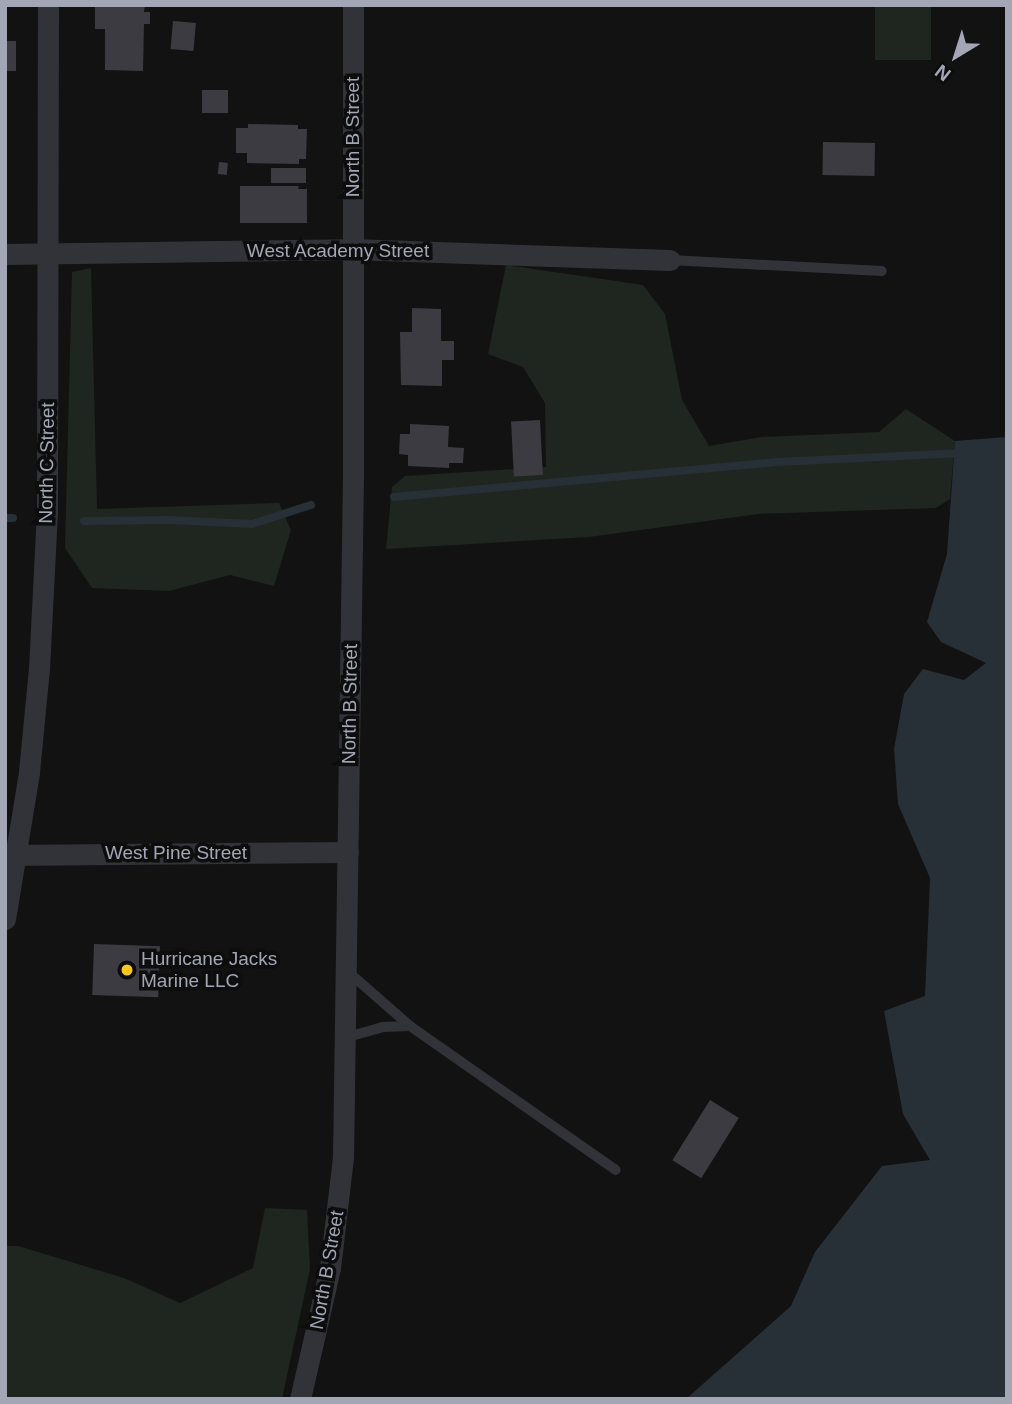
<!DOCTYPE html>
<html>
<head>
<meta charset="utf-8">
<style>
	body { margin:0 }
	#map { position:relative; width:1012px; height:1404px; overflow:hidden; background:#121213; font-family:Helvetica,sans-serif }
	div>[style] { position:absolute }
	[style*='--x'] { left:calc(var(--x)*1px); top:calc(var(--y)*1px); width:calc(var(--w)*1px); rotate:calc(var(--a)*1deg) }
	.green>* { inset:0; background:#1e261f; transform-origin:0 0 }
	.water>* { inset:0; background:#272f37 }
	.stream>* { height:8px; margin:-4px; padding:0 4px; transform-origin:4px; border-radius:4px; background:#272f37 }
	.building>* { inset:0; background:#3c3b41; transform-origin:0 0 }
	.lane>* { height:10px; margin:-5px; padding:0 5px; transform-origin:5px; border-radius:5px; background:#323338 }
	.street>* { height:21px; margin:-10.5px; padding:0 10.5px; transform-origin:10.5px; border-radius:10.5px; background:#323338 }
	.dots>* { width:19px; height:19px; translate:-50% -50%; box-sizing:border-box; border:4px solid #0d0d0e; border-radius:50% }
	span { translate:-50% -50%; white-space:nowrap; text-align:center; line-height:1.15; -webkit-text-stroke:7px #0d0d0e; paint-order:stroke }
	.street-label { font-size:19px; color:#a2a6b5 }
	.poi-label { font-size:19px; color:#a2a6b5 }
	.left { translate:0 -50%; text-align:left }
	.frame { position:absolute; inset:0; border:7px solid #a2a6b5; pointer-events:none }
	.north { position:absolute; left:921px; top:21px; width:70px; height:70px; -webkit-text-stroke:5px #0d0d0e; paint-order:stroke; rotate:218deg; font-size:19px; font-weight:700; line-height:28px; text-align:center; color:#a2a6b5 }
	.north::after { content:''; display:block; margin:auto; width:24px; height:32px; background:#a2a6b5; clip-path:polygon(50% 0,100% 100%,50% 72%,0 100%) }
</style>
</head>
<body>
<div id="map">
	<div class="green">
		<i style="left:875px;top:5px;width:56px;height:55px"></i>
		<i style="clip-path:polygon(506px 265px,643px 285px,665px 314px,682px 400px,709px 446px,762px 437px,879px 432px,906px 409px,955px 441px,950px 499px,936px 508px,758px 514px,589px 537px,386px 549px,392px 487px,405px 476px,546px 467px,545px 403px,523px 367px,488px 354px)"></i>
		<i style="clip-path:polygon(91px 268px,97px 509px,279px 503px,291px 530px,274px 586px,230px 575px,169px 591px,92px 588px,65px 548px,72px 272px)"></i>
		<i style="clip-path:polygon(265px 1208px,307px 1210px,310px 1269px,282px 1399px,5px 1399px,5px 1246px,18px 1246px,124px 1278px,180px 1303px,253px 1268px)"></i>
	</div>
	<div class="water">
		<i style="clip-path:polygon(1007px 437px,1007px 1399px,686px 1399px,791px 1306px,815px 1252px,882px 1166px,930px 1160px,903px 1114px,884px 1011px,925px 996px,930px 878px,898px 804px,894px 749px,904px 694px,923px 669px,964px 680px,986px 663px,941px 642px,927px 622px,947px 554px,955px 441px)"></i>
	</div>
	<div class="stream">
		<i style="--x:394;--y:497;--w:385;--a:-5.2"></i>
		<i style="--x:777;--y:462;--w:186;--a:-2.8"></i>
		<i style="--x:5;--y:518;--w:8;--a:0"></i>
		<i style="--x:84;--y:521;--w:86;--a:-0.7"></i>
		<i style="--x:170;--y:520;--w:82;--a:2.8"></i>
		<i style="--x:252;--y:524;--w:62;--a:-17.9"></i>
	</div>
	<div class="building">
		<i style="clip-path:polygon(95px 5px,145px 5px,144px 12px,150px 12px,150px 24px,144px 24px,143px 71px,105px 70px,105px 29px,95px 29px)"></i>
		<i style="left:173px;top:21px;width:23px;height:28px;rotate:5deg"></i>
		<i style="left:5px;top:41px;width:11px;height:30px"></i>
		<i style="left:228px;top:90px;width:23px;height:26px;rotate:90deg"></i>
		<i style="clip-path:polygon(248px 124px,298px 125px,298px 129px,307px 129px,306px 159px,299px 159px,299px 164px,247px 163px,247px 153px,236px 153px,236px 128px,248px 128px)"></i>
		<i style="left:823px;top:142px;width:52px;height:33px;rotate:1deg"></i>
		<i style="left:219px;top:162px;width:9px;height:12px;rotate:6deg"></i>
		<i style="left:306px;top:168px;width:15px;height:35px;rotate:90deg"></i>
		<i style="clip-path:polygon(240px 186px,299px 186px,298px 189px,307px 189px,307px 223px,240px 223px)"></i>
		<i style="clip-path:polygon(412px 308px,441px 309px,441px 341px,454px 341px,454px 360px,442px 360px,442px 386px,401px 385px,400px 332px,412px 332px)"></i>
		<i style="left:540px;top:420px;width:55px;height:29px;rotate:87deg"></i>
		<i style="clip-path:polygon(410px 424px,449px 426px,448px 447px,464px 448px,463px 463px,449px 463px,449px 468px,408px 466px,408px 455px,399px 454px,400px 434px,410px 434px)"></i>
		<i style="left:94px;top:944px;width:66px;height:51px;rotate:2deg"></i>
		<i style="left:710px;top:1100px;width:34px;height:71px;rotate:32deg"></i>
	</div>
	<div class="lane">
		<i style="--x:670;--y:260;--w:212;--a:3"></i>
		<i style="--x:410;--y:1026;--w:251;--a:35"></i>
		<i style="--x:344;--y:1038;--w:41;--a:-15.8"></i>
		<i style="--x:383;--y:1027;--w:27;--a:-2"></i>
		<i style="--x:410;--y:1026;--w:85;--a:-138.8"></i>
	</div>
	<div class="street">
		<i style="--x:5;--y:254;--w:347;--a:-0.8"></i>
		<i style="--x:352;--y:249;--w:318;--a:2"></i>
		<i style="--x:5;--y:855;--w:343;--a:-0.5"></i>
		<i style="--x:5;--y:919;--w:149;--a:-80.7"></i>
		<i style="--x:29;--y:772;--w:103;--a:-84.5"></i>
		<i style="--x:39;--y:669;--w:156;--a:-87.1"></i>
		<i style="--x:47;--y:513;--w:508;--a:-89.89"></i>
		<i style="--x:300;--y:1399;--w:134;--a:-77.1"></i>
		<i style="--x:330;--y:1268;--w:111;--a:-83.3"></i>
		<i style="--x:343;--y:1158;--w:680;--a:-89.16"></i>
		<i style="--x:353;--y:478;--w:473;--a:-90"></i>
	</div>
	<div class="dots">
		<i style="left:127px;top:970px;background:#f9c723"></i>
	</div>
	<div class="street-label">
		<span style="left:353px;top:137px;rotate:-90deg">North B Street</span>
		<span style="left:338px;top:251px">West Academy Street</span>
		<span style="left:47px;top:463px;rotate:-89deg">North C Street</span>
		<span style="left:350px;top:704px;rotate:-89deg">North B Street</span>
		<span style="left:176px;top:853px">West Pine Street</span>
		<span style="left:327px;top:1270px;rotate:-80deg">North B Street</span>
	</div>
	<div class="poi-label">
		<span class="left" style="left:141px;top:970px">Hurricane Jacks<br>Marine LLC</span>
	</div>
	<div class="frame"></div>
	<div class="north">N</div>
</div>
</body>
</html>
